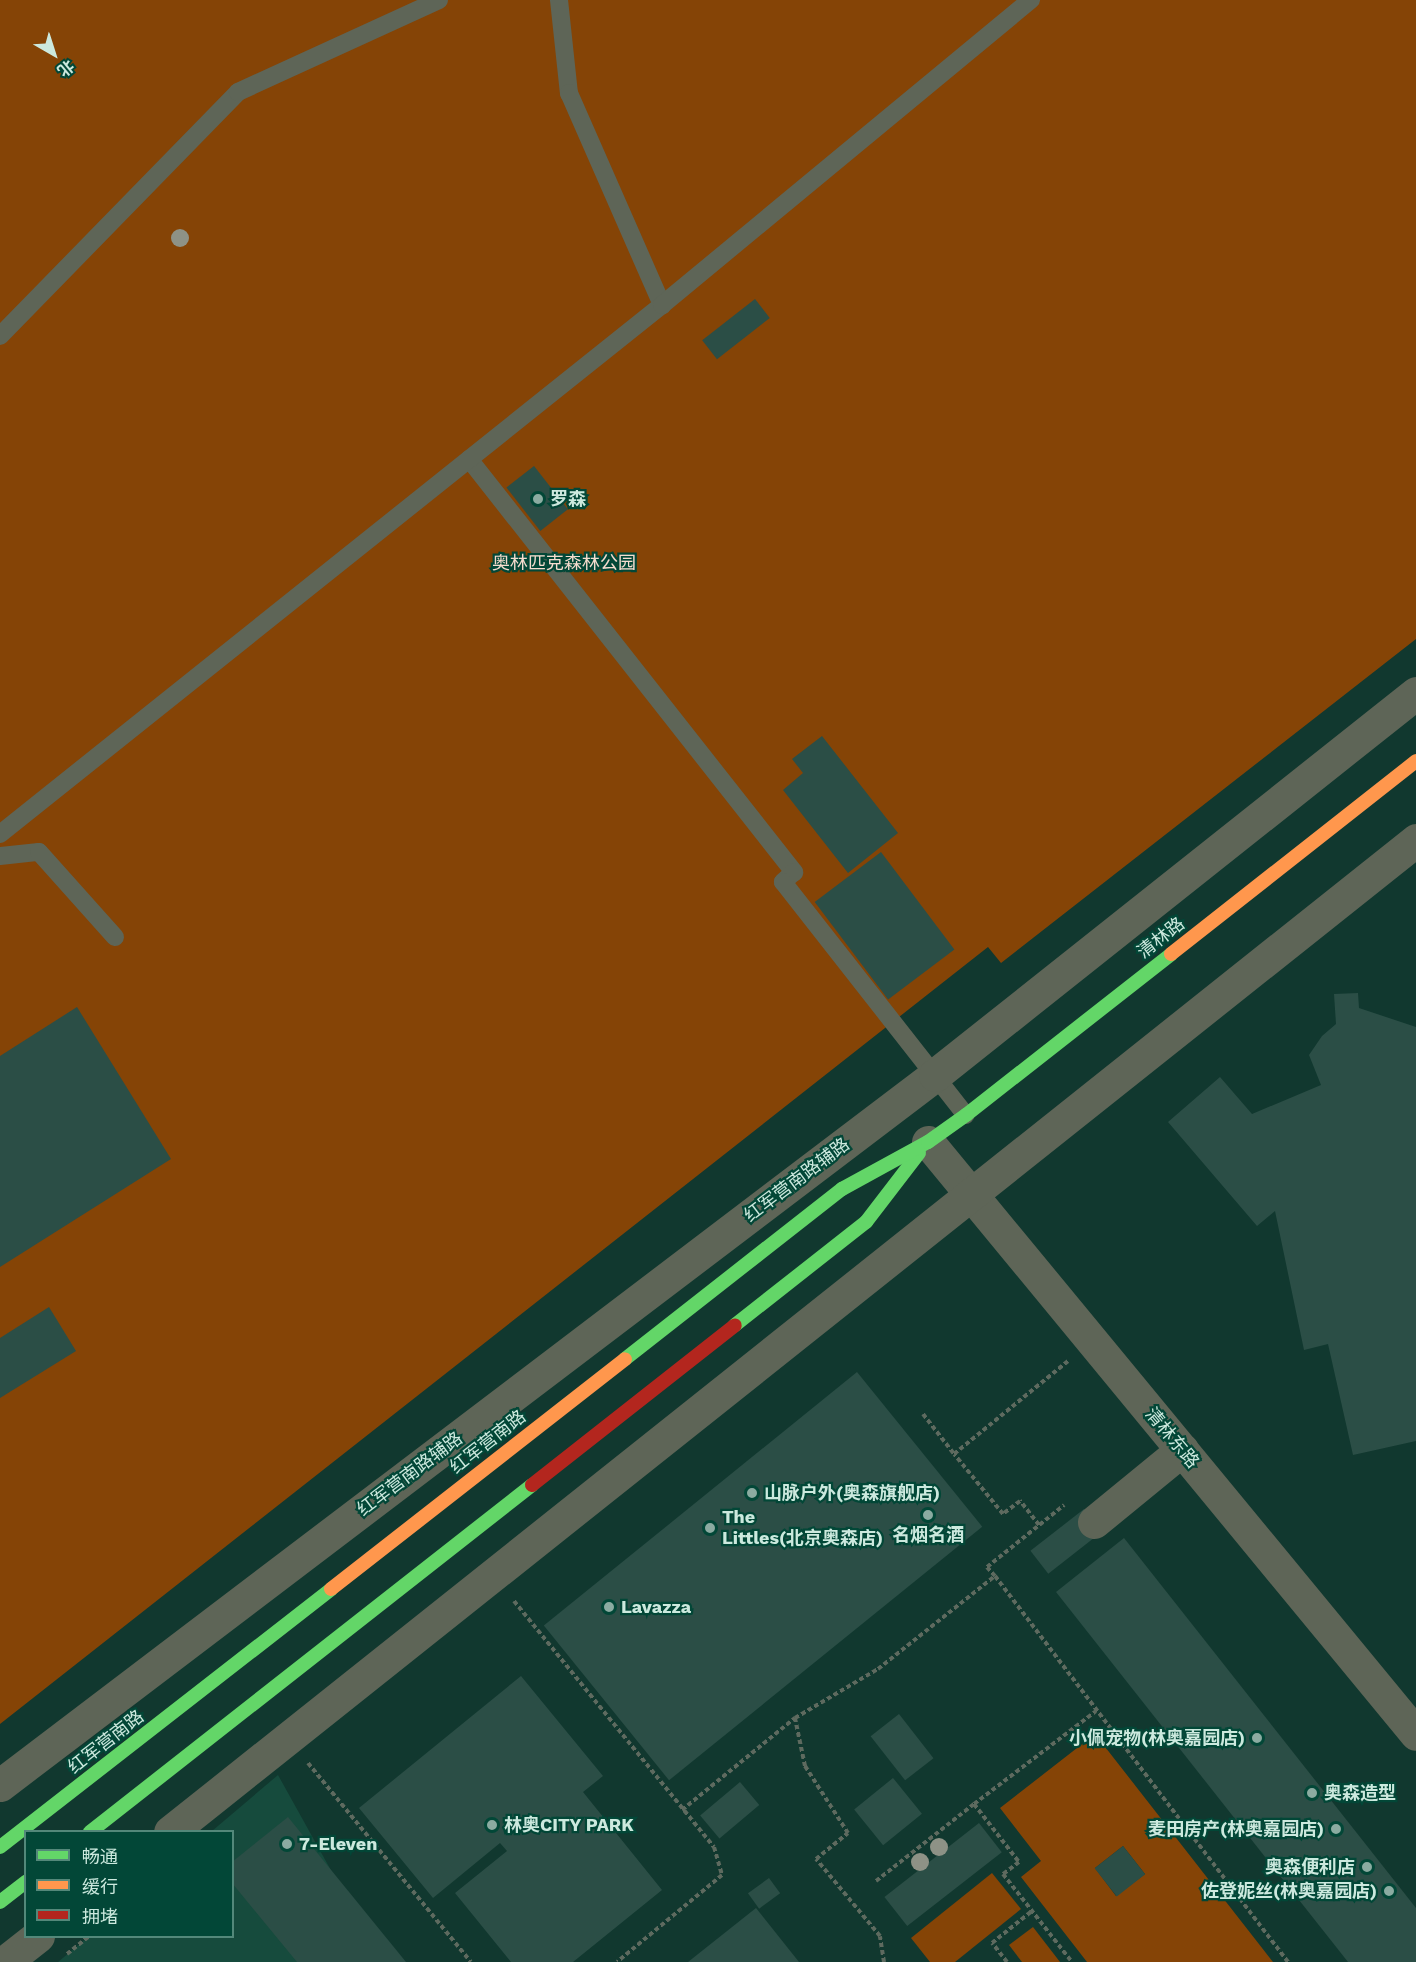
<!DOCTYPE html>
<html>
<head>
<meta charset="utf-8">
<style>
	body { margin:0 }
	#map { position:relative; width:1416px; height:1962px; overflow:hidden; background:#11382f; font-family:"Work Sans","Noto Sans SC",sans-serif }
	div>[style] { position:absolute }
	[style*='--x'] { left:calc(var(--x)*1px); top:calc(var(--y)*1px); width:calc(var(--w)*1px); rotate:calc(var(--a)*1deg) }
	.built>* { inset:0; background:#164b3d }
	.green>* { inset:0; background:#854406 }
	.building>* { inset:0; background:#2b4e46; transform-origin:0 0 }
	.path>* { height:4px; margin-top:-2px; transform-origin:0; background:repeating-linear-gradient(90deg,#5e6a5f 0 4.5px,transparent 0 7.5px) }
	.lane>* { height:18px; margin:-9px; padding:0 9px; transform-origin:9px; border-radius:9px; background:#5e6557 }
	.street>* { height:33px; margin:-16.5px; padding:0 16.5px; transform-origin:16.5px; border-radius:16.5px; background:#5e6557 }
	.fast>* { height:14px; margin:-7px; padding:0 7px; transform-origin:7px; border-radius:7px; background:#63d668 }
	.slow>* { height:14px; margin:-7px; padding:0 7px; transform-origin:7px; border-radius:7px; background:#ff974d }
	.jam>* { height:14px; margin:-7px; padding:0 7px; transform-origin:7px; border-radius:7px; background:#b3261e }
	.trees>* { width:18px; height:18px; margin:-9px; border-radius:50%; background:#8e9286 }
	.dots>* { width:16px; height:16px; translate:-50% -50%; box-sizing:border-box; border:3px solid #024737; border-radius:50% }
	span { translate:-50% -50%; white-space:nowrap; text-align:center; line-height:1.15; -webkit-text-stroke:4.5px #024737; paint-order:stroke }
	.poi-label { font-size:18px; color:#cce9de; font-weight:700 }
	.left { translate:0 -50%; text-align:left }
	.right { translate:-100% -50%; text-align:right }
	.park-label { font-size:18px; color:#f5dcce }
	.street-label { font-size:18px; color:#cce9de }
	.legend { position:absolute; left:24px; top:1830px; width:210px; height:108px; box-sizing:border-box; background:#024737; border:2px solid #53887a; margin:0; padding:8px 10px; list-style:none; font-size:18px; color:#cce9de }
	.legend li { display:flex; align-items:center; gap:12px; height:30px }
	.legend b { width:30px; border:2px solid #53887a }
	.north { position:absolute; left:24px; top:24px; width:60px; height:60px; -webkit-text-stroke:4px #024737; paint-order:stroke; rotate:141deg; font-size:16px; font-weight:700; line-height:24px; text-align:center; color:#cce9de }
	.north::after { content:''; display:block; margin:auto; width:21px; height:27px; background:#cce9de; clip-path:polygon(50% 0,100% 100%,50% 72%,0 100%) }
</style>
</head>
<body>
<div id="map">
	<div class="built">
		<i style="clip-path:polygon(278px 1775px,382px 1962px,58px 1962px,88px 1937px,232px 1936px,232px 1832px,212px 1831px)"></i>
	</div>
	<div class="green">
		<i style="clip-path:polygon(0 0,1416px 0,1416px 639px,1001px 963px,988px 947px,0 1724px)"></i>
		<i style="clip-path:polygon(evenodd,1095px 1734px,1273px 1962px,1087px 1962px,1021px 1877px,1041px 1861px,1000px 1808px,1095px 1734px,1123px 1846px,1145px 1874px,1116px 1896px,1095px 1868px,1123px 1846px)"></i>
		<i style="clip-path:polygon(992px 1873px,1021px 1909px,955px 1962px,930px 1962px,911px 1938px)"></i>
		<i style="clip-path:polygon(1033px 1927px,1060px 1962px,1022px 1962px,1009px 1945px)"></i>
	</div>
	<div class="building">
		<i style="left:755px;top:299px;width:24px;height:67px;rotate:52deg"></i>
		<i style="left:534px;top:466px;width:55px;height:35px;rotate:52deg"></i>
		<i style="clip-path:polygon(822px 736px,898px 833px,848px 873px,783px 790px,803px 773px,792px 759px)"></i>
		<i style="left:881px;top:852px;width:122px;height:83px;rotate:53deg"></i>
		<i style="clip-path:polygon(1358px 993px,1359px 1008px,1416px 1027px,1416px 1441px,1353px 1455px,1328px 1344px,1304px 1350px,1275px 1211px,1257px 1226px,1168px 1122px,1220px 1077px,1252px 1114px,1321px 1085px,1309px 1055px,1322px 1036px,1336px 1024px,1334px 994px)"></i>
		<i style="clip-path:polygon(77px 1007px,171px 1159px,0 1267px,0 1056px)"></i>
		<i style="clip-path:polygon(49px 1307px,76px 1351px,0 1398px,0 1338px)"></i>
		<i style="left:857px;top:1372px;width:199px;height:403px;rotate:51deg"></i>
		<i style="left:1084px;top:1509px;width:29px;height:68px;rotate:52deg"></i>
		<i style="clip-path:polygon(1124px 1538px,1416px 1908px,1416px 1962px,1348px 1962px,1056px 1592px)"></i>
		<i style="clip-path:polygon(521px 1676px,603px 1776px,583px 1792px,662px 1890px,573px 1962px,511px 1962px,455px 1893px,507px 1851px,500px 1843px,433px 1898px,359px 1808px)"></i>
		<i style="left:899px;top:1714px;width:56px;height:36px;rotate:52deg"></i>
		<i style="left:893px;top:1778px;width:46px;height:50px;rotate:51deg"></i>
		<i style="left:740px;top:1782px;width:30px;height:52px;rotate:50deg"></i>
		<i style="clip-path:polygon(288px 1817px,406px 1962px,297px 1962px,232px 1883px,232px 1862px)"></i>
		<i style="left:979px;top:1823px;width:37px;height:120px;rotate:52deg"></i>
		<i style="left:1123px;top:1846px;width:36px;height:36px;rotate:52deg"></i>
		<i style="left:769px;top:1878px;width:19px;height:26px;rotate:54deg"></i>
		<i style="clip-path:polygon(756px 1908px,799px 1962px,688px 1962px)"></i>
	</div>
	<div class="path">
		<i style="--x:923;--y:1414;--w:51;--a:52.2"></i>
		<i style="--x:1039;--y:1525;--w:31;--a:-128"></i>
		<i style="--x:1020;--y:1501;--w:21;--a:143"></i>
		<i style="--x:1003;--y:1514;--w:77;--a:-129.2"></i>
		<i style="--x:954;--y:1454;--w:147;--a:-39.2"></i>
		<i style="--x:995;--y:1576;--w:485;--a:52.8"></i>
		<i style="--x:514;--y:1601;--w:317;--a:50.9"></i>
		<i style="--x:714;--y:1847;--w:29;--a:74"></i>
		<i style="--x:722;--y:1875;--w:136;--a:140.4"></i>
		<i style="--x:308;--y:1763;--w:257;--a:50.7"></i>
		<i style="--x:974;--y:1804;--w:153;--a:-37.3"></i>
		<i style="--x:682;--y:1810;--w:146;--a:-39.2"></i>
		<i style="--x:876;--y:1881;--w:125;--a:-38.2"></i>
		<i style="--x:974;--y:1804;--w:73;--a:52.2"></i>
		<i style="--x:1019;--y:1862;--w:20;--a:143"></i>
		<i style="--x:1003;--y:1874;--w:112;--a:51.9"></i>
		<i style="--x:67;--y:1954;--w:28;--a:-39"></i>
		<i style="--x:884;--y:1962;--w:26;--a:-99"></i>
		<i style="--x:880;--y:1936;--w:100;--a:-129.7"></i>
		<i style="--x:816;--y:1859;--w:41;--a:-39.1"></i>
		<i style="--x:848;--y:1833;--w:80;--a:-122.7"></i>
		<i style="--x:805;--y:1766;--w:49;--a:-101.8"></i>
		<i style="--x:795;--y:1718;--w:96;--a:-30.6"></i>
		<i style="--x:878;--y:1669;--w:149;--a:-38.5"></i>
		<i style="--x:995;--y:1576;--w:12;--a:-132"></i>
		<i style="--x:987;--y:1567;--w:99;--a:-38.8"></i>
		<i style="--x:1007;--y:1962;--w:24;--a:-128"></i>
		<i style="--x:992;--y:1943;--w:51;--a:-38.7"></i>
	</div>
	<div class="lane">
		<i style="--x:559;--y:0;--w:94;--a:83.9"></i>
		<i style="--x:569;--y:93;--w:232;--a:66.3"></i>
		<i style="--x:0;--y:336;--w:341;--a:-45.7"></i>
		<i style="--x:238;--y:92;--w:221;--a:-24.6"></i>
		<i style="--x:469;--y:459;--w:526;--a:51.8"></i>
		<i style="--x:794;--y:872;--w:15;--a:138"></i>
		<i style="--x:783;--y:882;--w:296;--a:51.9"></i>
		<i style="--x:0;--y:834;--w:847;--a:-38.63"></i>
		<i style="--x:662;--y:305;--w:479;--a:-39.6"></i>
		<i style="--x:0;--y:856;--w:39;--a:-6"></i>
		<i style="--x:39;--y:852;--w:114;--a:48.2"></i>
	</div>
	<div class="street">
		<i style="--x:928;--y:1142;--w:767;--a:50.5"></i>
		<i style="--x:1094;--y:1522;--w:114;--a:-39.3"></i>
		<i style="--x:0;--y:1785;--w:1174;--a:-37.21"></i>
		<i style="--x:935;--y:1075;--w:614;--a:-38.46"></i>
		<i style="--x:170;--y:1832;--w:1593;--a:-38.52"></i>
		<i style="--x:5;--y:1962;--w:42;--a:-38.2"></i>
	</div>
	<div class="fast">
		<i style="--x:735;--y:1325;--w:167;--a:-38.2"></i>
		<i style="--x:866;--y:1222;--w:87;--a:-52.5"></i>
		<i style="--x:625;--y:1359;--w:276;--a:-38.1"></i>
		<i style="--x:842;--y:1189;--w:98;--a:-28.7"></i>
		<i style="--x:928;--y:1142;--w:47;--a:-35.4"></i>
		<i style="--x:966;--y:1115;--w:261;--a:-38.1"></i>
		<i style="--x:90;--y:1832;--w:562;--a:-38.13"></i>
		<i style="--x:0;--y:1847;--w:420;--a:-37.9"></i>
		<i style="--x:0;--y:1902;--w:33;--a:-38"></i>
	</div>
	<div class="slow">
		<i style="--x:1171;--y:954;--w:312;--a:-38.2"></i>
		<i style="--x:331;--y:1589;--w:373;--a:-38"></i>
	</div>
	<div class="jam">
		<i style="--x:532;--y:1485;--w:258;--a:-38.2"></i>
	</div>
	<div class="trees">
		<i style="left:180px;top:238px"></i>
		<i style="left:939px;top:1847px"></i>
		<i style="left:920px;top:1862px"></i>
	</div>
	<div class="dots">
		<i style="left:538px;top:499px;background:#8baba1"></i>
		<i style="left:752px;top:1493px;background:#8baba1"></i>
		<i style="left:928px;top:1515px;background:#8baba1"></i>
		<i style="left:710px;top:1528px;background:#8baba1"></i>
		<i style="left:609px;top:1607px;background:#8baba1"></i>
		<i style="left:1257px;top:1738px;background:#8baba1"></i>
		<i style="left:1312px;top:1793px;background:#8baba1"></i>
		<i style="left:492px;top:1825px;background:#8baba1"></i>
		<i style="left:1336px;top:1829px;background:#8baba1"></i>
		<i style="left:287px;top:1844px;background:#8baba1"></i>
		<i style="left:1367px;top:1867px;background:#8baba1"></i>
		<i style="left:1389px;top:1891px;background:#8baba1"></i>
	</div>
	<div class="poi-label">
		<span class="left" style="left:550px;top:499px">罗森</span>
		<span class="left" style="left:764px;top:1493px">山脉户外(奥森旗舰店)</span>
		<span class="left" style="left:722px;top:1528px">The<br>Littles(北京奥森店)</span>
		<span style="left:928px;top:1535px">名烟名酒</span>
		<span class="left" style="left:621px;top:1607px">Lavazza</span>
		<span class="right" style="left:1245px;top:1738px">小佩宠物(林奥嘉园店)</span>
		<span class="left" style="left:1324px;top:1793px">奥森造型</span>
		<span class="left" style="left:504px;top:1825px">林奥CITY PARK</span>
		<span class="right" style="left:1324px;top:1829px">麦田房产(林奥嘉园店)</span>
		<span class="left" style="left:299px;top:1844px">7-Eleven</span>
		<span class="right" style="left:1355px;top:1867px">奥森便利店</span>
		<span class="right" style="left:1377px;top:1891px">佐登妮丝(林奥嘉园店)</span>
	</div>
	<div class="park-label">
		<span style="left:564px;top:563px">奥林匹克森林公园</span>
	</div>
	<div class="street-label">
		<span style="left:1161px;top:938px;rotate:-38deg">清林路</span>
		<span style="left:797px;top:1180px;rotate:-37deg">红军营南路辅路</span>
		<span style="left:1172px;top:1438px;rotate:50deg">清林东路</span>
		<span style="left:488px;top:1442px;rotate:-38deg">红军营南路</span>
		<span style="left:410px;top:1474px;rotate:-37deg">红军营南路辅路</span>
		<span style="left:106px;top:1742px;rotate:-38deg">红军营南路</span>
	</div>
	<ul class="legend">
	<li><b style="height:8px;background:#63d668"></b>畅通</li>
	<li><b style="height:8px;background:#ff974d"></b>缓行</li>
	<li><b style="height:8px;background:#b3261e"></b>拥堵</li>
	</ul>
	<div class="north">北</div>
</div>
</body>
</html>
